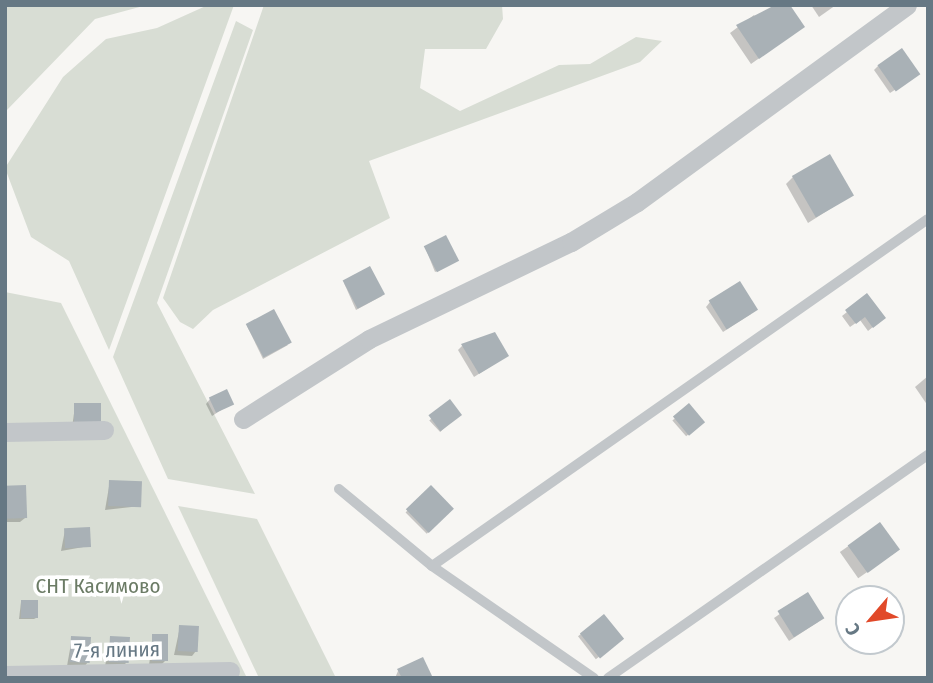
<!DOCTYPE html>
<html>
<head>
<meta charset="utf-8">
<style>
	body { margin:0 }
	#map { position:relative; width:933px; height:683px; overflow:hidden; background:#f7f6f3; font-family:"Fira Sans Condensed",sans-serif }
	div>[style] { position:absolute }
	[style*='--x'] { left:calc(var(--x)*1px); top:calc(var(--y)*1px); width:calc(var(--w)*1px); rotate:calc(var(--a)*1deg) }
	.green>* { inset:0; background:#d8ddd4 }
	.shadow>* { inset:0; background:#0003; transform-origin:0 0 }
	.building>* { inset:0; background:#a9b1b6; transform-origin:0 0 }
	.service>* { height:10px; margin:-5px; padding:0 5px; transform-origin:5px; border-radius:5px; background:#c2c6c9 }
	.minor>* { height:19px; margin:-9.5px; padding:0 9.5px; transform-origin:9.5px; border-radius:9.5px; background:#c2c6c9 }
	span { translate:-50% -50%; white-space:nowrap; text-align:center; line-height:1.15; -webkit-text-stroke:7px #fff; paint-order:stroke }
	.park-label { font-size:21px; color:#6b7b65 }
	.street-label { font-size:21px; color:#667884 }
	.frame { position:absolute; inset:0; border:7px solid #667884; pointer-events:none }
	.north { position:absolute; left:835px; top:585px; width:70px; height:70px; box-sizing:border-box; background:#fff; border:2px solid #c2c9ce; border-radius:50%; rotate:241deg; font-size:19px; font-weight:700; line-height:28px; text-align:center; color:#667884 }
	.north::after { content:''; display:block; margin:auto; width:24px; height:32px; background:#e14929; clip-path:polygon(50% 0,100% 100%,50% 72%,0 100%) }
</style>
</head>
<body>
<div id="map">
	<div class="green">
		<i style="clip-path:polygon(5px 5px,147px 5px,95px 19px,7px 110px)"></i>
		<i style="clip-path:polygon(208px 5px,234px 5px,109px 350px,69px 261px,31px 237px,5px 168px,63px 77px,106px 39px,157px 28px)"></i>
		<i style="clip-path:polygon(264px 5px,502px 5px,503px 19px,486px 49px,425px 49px,420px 88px,460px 111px,559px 65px,590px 64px,636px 37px,662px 41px,640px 62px,369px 161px,390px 218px,213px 310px,193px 329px,180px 322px,163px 298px)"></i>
		<i style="clip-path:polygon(236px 21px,253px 30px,157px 303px,255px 494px,168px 479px,113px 357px)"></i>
		<i style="clip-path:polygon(5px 292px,61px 303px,247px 678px,5px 678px)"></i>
		<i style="clip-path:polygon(178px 506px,257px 519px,336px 678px,259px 678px)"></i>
	</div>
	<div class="shadow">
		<i style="clip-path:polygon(811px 5px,836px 5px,819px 17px)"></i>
		<i style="clip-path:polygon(754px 15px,757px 20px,803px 27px,751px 64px,730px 33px)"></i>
		<i style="clip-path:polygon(878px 66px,913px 78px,890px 93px,874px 70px)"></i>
		<i style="clip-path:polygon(793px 177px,852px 195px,808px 223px,786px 184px)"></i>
		<i style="clip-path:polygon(425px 247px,455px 262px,435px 272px)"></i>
		<i style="clip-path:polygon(344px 283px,382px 296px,356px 310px)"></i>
		<i style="clip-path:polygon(867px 296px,879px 322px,868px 331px,860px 320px,850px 327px,842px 316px)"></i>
		<i style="clip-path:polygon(710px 302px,751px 314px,723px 332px,706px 307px)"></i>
		<i style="clip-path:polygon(247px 326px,288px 345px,263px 359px)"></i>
		<i style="clip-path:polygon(462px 346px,507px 356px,474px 377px,458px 350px)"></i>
		<i style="clip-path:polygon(928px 376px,928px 406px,915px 387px)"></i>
		<i style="clip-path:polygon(210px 399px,232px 403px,212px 416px,206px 404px)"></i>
		<i style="left:449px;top:402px;width:16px;height:27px;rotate:47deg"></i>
		<i style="clip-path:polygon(99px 405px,72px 428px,75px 406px)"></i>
		<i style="left:689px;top:406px;width:21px;height:22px;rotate:49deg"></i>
		<i style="clip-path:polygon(110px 481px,140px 506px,105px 510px)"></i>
		<i style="clip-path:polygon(5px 487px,25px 518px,20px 522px,5px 522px)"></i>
		<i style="left:431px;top:487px;width:30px;height:36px;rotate:45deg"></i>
		<i style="left:880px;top:524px;width:32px;height:49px;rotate:55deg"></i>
		<i style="clip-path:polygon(65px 530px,89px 546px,61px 551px)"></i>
		<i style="clip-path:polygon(807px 595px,818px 622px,789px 641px,774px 618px)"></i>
		<i style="clip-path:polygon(21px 602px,36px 618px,34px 619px,19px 619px)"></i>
		<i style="left:604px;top:616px;width:29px;height:33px;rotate:52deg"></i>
		<i style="clip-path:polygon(180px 627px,196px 651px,192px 656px,174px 655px)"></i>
		<i style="clip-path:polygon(153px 636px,166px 660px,162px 664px,149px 665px)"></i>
		<i style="clip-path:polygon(72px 638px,88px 662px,84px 667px,67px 666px)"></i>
		<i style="clip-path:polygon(111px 638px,127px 662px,122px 667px,105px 666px)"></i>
		<i style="clip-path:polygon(398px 671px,431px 678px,395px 678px)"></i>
	</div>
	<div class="building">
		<i style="clip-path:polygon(775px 5px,790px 5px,805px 27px,759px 59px,736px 25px)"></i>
		<i style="left:902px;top:48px;width:32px;height:30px;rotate:55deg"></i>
		<i style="left:830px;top:154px;width:48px;height:44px;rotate:60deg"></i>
		<i style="left:446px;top:235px;width:29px;height:25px;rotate:63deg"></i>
		<i style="left:370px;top:266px;width:32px;height:31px;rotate:62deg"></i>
		<i style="left:740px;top:281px;width:34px;height:37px;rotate:58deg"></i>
		<i style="clip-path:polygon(867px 293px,886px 318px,873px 328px,865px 317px,856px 324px,845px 310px)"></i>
		<i style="left:274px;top:309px;width:38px;height:32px;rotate:62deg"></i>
		<i style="clip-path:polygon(495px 332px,509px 356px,479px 374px,461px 344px)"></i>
		<i style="left:227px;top:389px;width:17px;height:20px;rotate:65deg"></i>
		<i style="left:450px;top:399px;width:20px;height:27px;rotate:53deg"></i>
		<i style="left:101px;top:403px;width:20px;height:27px;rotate:90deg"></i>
		<i style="left:689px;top:403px;width:25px;height:21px;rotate:50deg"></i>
		<i style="left:109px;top:480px;width:33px;height:26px;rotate:2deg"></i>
		<i style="left:26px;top:485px;width:33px;height:21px;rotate:88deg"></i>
		<i style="left:431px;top:485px;width:33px;height:35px;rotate:46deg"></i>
		<i style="left:880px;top:522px;width:34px;height:40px;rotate:54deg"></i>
		<i style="left:90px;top:527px;width:20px;height:26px;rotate:87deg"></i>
		<i style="left:808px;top:592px;width:31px;height:36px;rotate:58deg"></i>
		<i style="left:21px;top:600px;width:17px;height:18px"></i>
		<i style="left:604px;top:614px;width:32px;height:31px;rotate:51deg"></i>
		<i style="left:179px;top:625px;width:20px;height:26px;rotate:3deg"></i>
		<i style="left:152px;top:634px;width:16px;height:27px"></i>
		<i style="left:71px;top:636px;width:20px;height:26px;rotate:3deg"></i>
		<i style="left:110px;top:636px;width:20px;height:26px;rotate:3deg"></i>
		<i style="clip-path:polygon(423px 657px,433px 678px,402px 678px,397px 669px)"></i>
	</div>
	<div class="service">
		<i style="--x:339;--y:489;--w:121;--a:39.6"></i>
		<i style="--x:432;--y:566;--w:197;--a:34.7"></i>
		<i style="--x:432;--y:566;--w:605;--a:-34.98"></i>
		<i style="--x:608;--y:678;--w:390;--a:-34.9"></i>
	</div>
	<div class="minor">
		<i style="--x:243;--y:419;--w:149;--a:-32.4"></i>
		<i style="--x:369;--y:339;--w:224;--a:-25.7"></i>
		<i style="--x:571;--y:242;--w:77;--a:-31.2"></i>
		<i style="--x:637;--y:202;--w:334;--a:-36.1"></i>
		<i style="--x:5;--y:432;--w:99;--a:-1.2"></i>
		<i style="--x:5;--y:675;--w:225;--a:-1"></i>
	</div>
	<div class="park-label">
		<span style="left:98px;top:586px">СНТ Касимово</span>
	</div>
	<div class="street-label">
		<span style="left:117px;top:650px;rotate:-1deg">7-я линия</span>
	</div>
	<div class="frame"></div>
	<div class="north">С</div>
</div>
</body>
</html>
